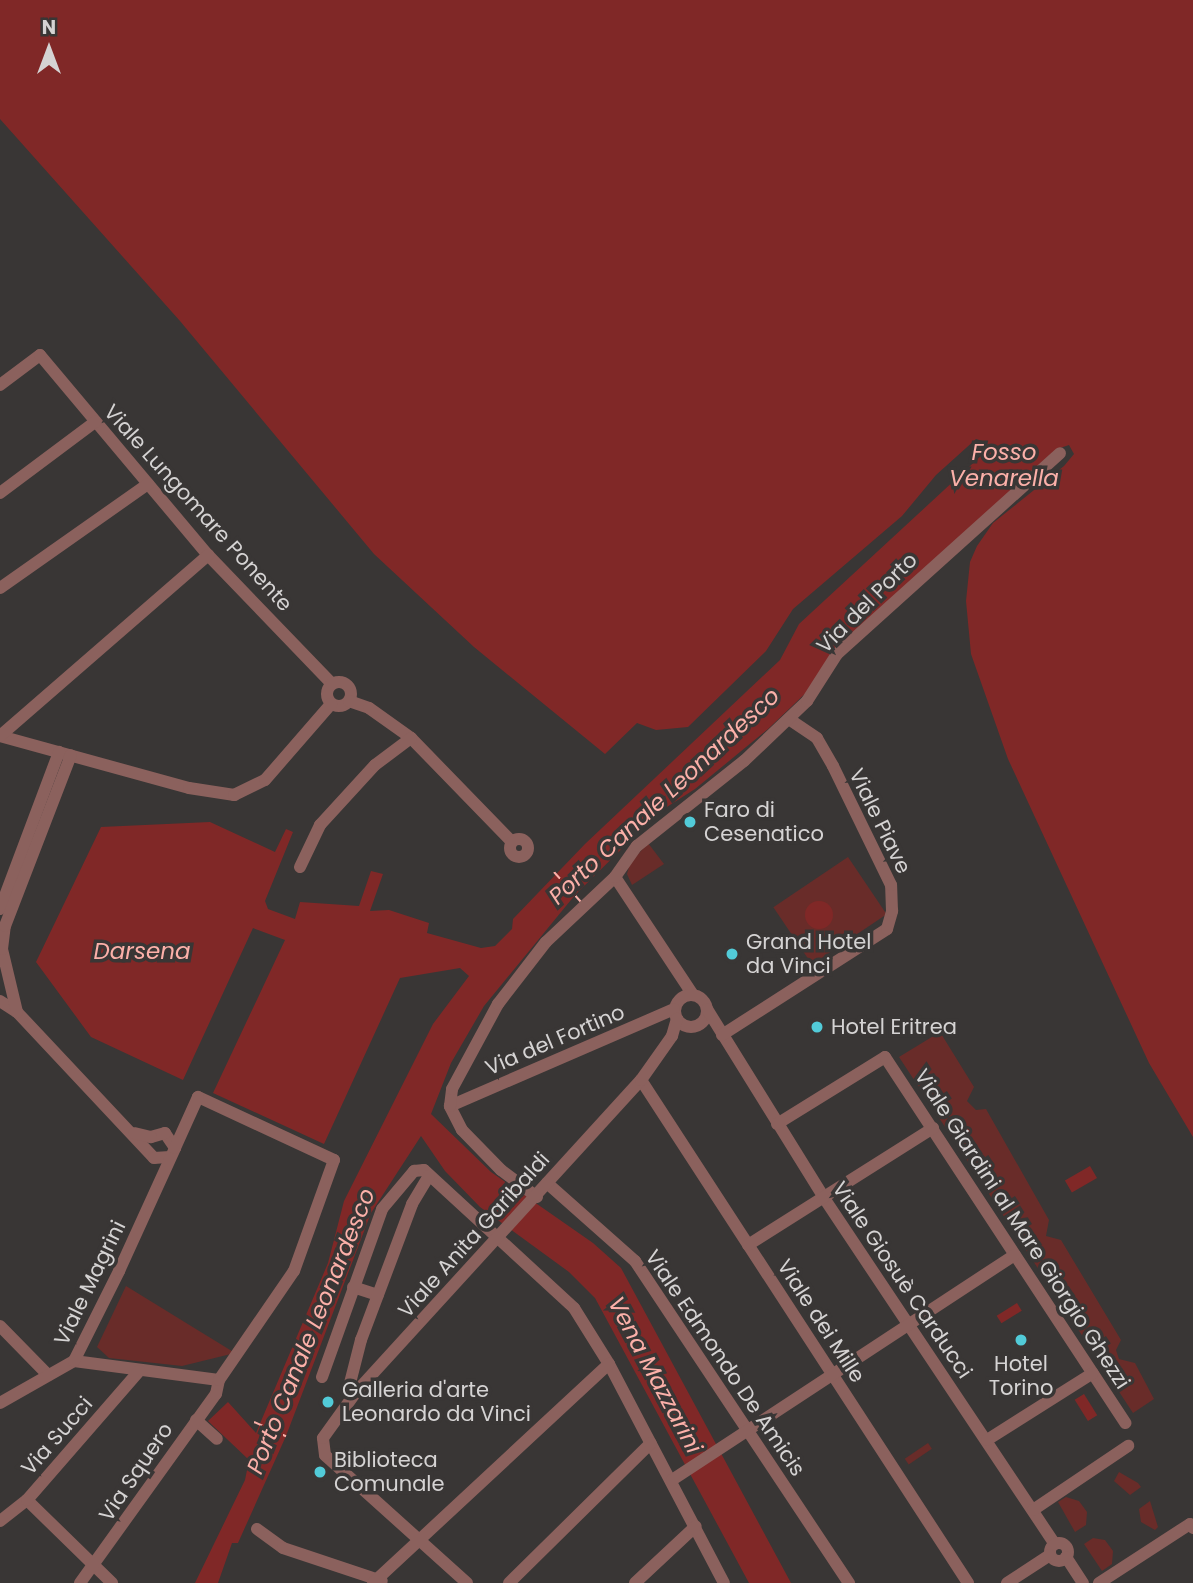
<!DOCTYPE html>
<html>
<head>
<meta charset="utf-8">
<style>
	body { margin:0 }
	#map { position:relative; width:1193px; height:1583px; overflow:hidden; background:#393635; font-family:Poppins,sans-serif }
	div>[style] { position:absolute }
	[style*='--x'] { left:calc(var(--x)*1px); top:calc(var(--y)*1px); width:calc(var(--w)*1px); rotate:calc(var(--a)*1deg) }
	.green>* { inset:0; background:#692c29; transform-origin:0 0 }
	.water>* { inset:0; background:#802827; transform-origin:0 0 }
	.round { border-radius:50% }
	.ferry>* { height:2px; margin-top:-1px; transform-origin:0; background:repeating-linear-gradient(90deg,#fcb0a9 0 9px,transparent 0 16px) }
	.minor>* { height:12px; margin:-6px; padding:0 6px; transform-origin:6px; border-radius:6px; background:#8b615d }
	.minor>.ring { margin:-6px; padding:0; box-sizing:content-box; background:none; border:12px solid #8b615d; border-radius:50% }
	.dots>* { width:19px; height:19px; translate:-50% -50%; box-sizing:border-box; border:4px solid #393635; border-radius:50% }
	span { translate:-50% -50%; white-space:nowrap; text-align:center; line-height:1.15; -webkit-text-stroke:7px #393635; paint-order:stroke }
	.street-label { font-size:21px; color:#d5d3d3 }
	.poi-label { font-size:21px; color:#d5d3d3 }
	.left { translate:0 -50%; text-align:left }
	.water-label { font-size:23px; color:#fcb0a9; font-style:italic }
	.north { position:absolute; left:14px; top:14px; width:70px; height:70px; -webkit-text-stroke:5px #393635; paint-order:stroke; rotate:0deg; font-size:19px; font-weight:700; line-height:28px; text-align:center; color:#d5d3d3 }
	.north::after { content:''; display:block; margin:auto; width:24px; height:32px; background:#d5d3d3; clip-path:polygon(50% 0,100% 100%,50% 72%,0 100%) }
</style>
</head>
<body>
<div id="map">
	<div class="green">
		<i style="clip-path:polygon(648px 843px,664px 864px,632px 885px,627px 874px,630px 863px)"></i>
		<i style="left:848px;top:857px;width:69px;height:90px;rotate:56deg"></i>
		<i style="clip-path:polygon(940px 1032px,974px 1087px,967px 1101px,976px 1110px,986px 1109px,1049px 1220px,1046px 1236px,1061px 1240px,1121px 1340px,1116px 1350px,1119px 1359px,1135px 1363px,1154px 1399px,1133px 1413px,899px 1057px)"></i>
		<i style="clip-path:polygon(126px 1286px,235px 1353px,182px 1366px,109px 1358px,97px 1347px)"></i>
		<i style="left:928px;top:1443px;width:7px;height:28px;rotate:56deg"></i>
		<i style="clip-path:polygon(1119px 1472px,1138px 1483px,1141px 1487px,1130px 1495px,1114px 1481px)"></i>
		<i style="clip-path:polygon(1066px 1497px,1079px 1501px,1087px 1512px,1086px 1525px,1075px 1532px,1058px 1502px)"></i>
		<i style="clip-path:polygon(1150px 1501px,1158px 1527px,1155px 1530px,1141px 1522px,1139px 1509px)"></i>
		<i style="clip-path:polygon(1093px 1538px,1105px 1540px,1113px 1551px,1112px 1564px,1102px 1571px,1084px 1544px)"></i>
	</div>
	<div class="water">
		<i style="clip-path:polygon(0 0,1193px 0,1193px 1137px,1149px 1063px,1008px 759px,971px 654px,966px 601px,970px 562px,977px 546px,993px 523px,1064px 466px,1074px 454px,1069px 445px,1060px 448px,832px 652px,811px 688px,768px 729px,695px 789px,659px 812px,575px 895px,484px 1006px,451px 1063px,431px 1114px,491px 1172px,593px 1243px,621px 1268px,791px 1583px,749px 1583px,595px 1298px,569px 1272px,480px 1207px,445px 1171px,421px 1136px,371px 1213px,286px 1436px,238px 1543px,232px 1543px,218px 1583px,195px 1583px,245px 1480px,249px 1460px,208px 1421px,228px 1402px,256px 1433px,328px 1263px,344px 1201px,433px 1024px,469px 976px,460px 968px,400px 978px,324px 1144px,213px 1093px,285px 940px,253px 928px,183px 1080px,91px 1037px,36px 962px,101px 827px,210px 822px,275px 852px,286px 829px,293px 832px,265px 901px,268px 909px,295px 919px,300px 902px,359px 906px,371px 871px,383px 874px,370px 911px,389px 910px,429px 923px,427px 933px,481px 948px,495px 946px,512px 929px,513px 919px,585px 844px,780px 660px,799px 624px,983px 454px,986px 442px,976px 439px,936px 475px,902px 516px,793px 609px,766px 651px,688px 727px,656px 730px,637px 723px,605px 754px,474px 647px,374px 554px,180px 321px,0 119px)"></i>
		<i class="round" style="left:805px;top:901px;width:28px;height:28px"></i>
		<i style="left:1090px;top:1166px;width:14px;height:29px;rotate:60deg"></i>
		<i style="left:1017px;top:1303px;width:9px;height:24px;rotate:58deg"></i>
		<i style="left:1084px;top:1394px;width:25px;height:11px;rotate:58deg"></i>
	</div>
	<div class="ferry">
		<i style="--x:554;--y:872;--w:40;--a:48"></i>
		<i style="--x:254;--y:1422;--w:35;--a:24"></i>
	</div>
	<div class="minor">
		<i style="--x:0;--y:385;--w:50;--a:-36.9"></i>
		<i style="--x:40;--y:355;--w:261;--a:50"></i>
		<i style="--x:208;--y:555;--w:179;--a:46.1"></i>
		<i style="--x:0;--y:493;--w:119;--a:-36.8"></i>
		<i style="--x:0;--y:588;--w:181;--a:-35.1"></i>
		<i class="ring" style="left:327px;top:682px;width:12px;height:12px"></i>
		<i style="--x:349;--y:701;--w:21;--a:19"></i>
		<i style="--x:369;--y:708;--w:52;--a:35.5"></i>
		<i style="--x:411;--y:738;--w:145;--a:45.8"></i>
		<i style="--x:0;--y:736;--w:196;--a:15.4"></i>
		<i style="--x:189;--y:788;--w:46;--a:8.8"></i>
		<i style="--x:234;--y:795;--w:34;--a:-26"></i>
		<i style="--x:265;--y:780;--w:101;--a:-49"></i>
		<i style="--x:0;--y:736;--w:276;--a:-41"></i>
		<i class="ring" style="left:510px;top:839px;width:6px;height:6px"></i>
		<i style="--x:300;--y:867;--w:47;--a:-64.5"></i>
		<i style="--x:320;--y:825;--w:81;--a:-47.5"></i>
		<i style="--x:375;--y:765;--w:45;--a:-36.9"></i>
		<i style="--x:615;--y:877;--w:141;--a:56.5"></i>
		<i style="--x:0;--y:909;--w:168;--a:-69.4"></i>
		<i class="ring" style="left:675px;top:995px;width:20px;height:20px"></i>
		<i style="--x:0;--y:1001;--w:20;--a:33"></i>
		<i style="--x:17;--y:1012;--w:200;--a:46.8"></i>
		<i style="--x:154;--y:1158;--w:16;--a:-4"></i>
		<i style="--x:707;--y:1009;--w:222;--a:58.2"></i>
		<i style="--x:824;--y:1198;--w:416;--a:56.3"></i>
		<i style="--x:17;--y:1012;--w:65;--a:-103.4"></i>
		<i style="--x:2;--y:949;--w:23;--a:-83"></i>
		<i style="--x:5;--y:926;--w:183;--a:-68.9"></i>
		<i style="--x:722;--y:1035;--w:196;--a:-32.7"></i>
		<i style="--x:887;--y:929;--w:19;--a:-74"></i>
		<i style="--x:892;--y:911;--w:26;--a:-92"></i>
		<i style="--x:891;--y:885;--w:132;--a:-116"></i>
		<i style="--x:833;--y:766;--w:32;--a:-120"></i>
		<i style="--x:817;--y:738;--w:34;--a:-146"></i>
		<i style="--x:641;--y:1080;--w:600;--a:56.97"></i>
		<i style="--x:450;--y:1106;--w:244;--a:-23.4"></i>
		<i style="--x:777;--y:1124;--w:127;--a:-31.8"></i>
		<i style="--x:885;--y:1057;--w:438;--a:56.7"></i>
		<i style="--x:547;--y:1183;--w:118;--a:41.6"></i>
		<i style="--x:635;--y:1261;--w:387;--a:56.4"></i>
		<i style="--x:537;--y:1197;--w:45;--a:-143.1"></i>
		<i style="--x:501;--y:1170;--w:56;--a:-134.3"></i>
		<i style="--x:462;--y:1130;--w:27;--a:-117"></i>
		<i style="--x:450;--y:1106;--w:17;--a:-83"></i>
		<i style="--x:452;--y:1089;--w:97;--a:-61.6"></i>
		<i style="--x:498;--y:1004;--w:78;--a:-52.3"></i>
		<i style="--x:546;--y:942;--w:95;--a:-43.3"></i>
		<i style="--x:615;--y:877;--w:38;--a:-55"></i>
		<i style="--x:637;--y:846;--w:137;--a:-38.5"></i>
		<i style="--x:744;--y:761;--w:87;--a:-43.6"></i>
		<i style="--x:807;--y:701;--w:56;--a:-57.4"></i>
		<i style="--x:837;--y:654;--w:300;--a:-42"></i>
		<i style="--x:748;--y:1245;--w:219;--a:-32.3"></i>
		<i style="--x:353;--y:1287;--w:26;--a:18"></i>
		<i style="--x:0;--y:1326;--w:69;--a:45.6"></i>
		<i style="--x:74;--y:1361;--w:146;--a:7.5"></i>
		<i style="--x:322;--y:1377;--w:178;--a:-70.3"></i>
		<i style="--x:382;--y:1209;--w:50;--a:-49.9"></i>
		<i style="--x:414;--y:1171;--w:10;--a:-6"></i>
		<i style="--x:424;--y:1170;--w:204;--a:42.6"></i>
		<i style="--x:574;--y:1308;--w:66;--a:58"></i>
		<i style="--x:609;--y:1364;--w:247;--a:62.3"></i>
		<i style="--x:356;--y:1392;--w:9;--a:-144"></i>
		<i style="--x:349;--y:1387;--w:49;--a:-75.7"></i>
		<i style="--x:361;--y:1340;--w:145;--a:-69.4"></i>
		<i style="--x:412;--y:1204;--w:33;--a:-59"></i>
		<i style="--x:0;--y:1403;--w:85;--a:-29.6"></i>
		<i style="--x:74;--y:1361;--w:101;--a:-63.4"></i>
		<i style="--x:119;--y:1271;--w:135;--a:-65.5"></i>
		<i style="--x:175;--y:1148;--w:18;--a:-124"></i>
		<i style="--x:165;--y:1133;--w:15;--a:164"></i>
		<i style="--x:151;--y:1137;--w:17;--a:-167"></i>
		<i style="--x:196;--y:1420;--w:28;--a:42"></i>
		<i style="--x:987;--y:1440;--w:125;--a:-32.3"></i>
		<i style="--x:672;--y:1480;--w:410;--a:-33.3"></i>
		<i style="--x:27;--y:1500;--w:119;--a:44.3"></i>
		<i style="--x:1033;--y:1510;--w:115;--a:-34"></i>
		<i style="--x:0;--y:1521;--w:34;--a:-38"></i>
		<i style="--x:27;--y:1500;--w:171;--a:-49"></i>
		<i style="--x:257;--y:1529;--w:32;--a:36"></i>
		<i style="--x:283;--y:1548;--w:104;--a:18.4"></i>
		<i class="ring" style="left:1050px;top:1543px;width:6px;height:6px"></i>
		<i style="--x:1066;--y:1557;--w:31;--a:57"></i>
		<i style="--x:80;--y:1583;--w:233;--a:-54.3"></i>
		<i style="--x:216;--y:1394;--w:14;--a:-78"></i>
		<i style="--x:219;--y:1380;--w:132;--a:-55.5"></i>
		<i style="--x:294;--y:1271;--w:118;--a:-70.2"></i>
		<i style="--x:334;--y:1160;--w:150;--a:-155.1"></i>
		<i style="--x:198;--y:1097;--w:56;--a:114.3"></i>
		<i style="--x:373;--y:1583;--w:322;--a:-42.9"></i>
		<i style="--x:467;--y:1583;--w:191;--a:-138"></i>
		<i style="--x:325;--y:1455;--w:17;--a:-97"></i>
		<i style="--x:323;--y:1438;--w:57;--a:-54.3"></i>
		<i style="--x:356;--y:1392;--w:423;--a:-47.6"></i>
		<i style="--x:641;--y:1080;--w:54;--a:-54.8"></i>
		<i style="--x:672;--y:1036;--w:18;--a:-74"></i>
		<i style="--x:509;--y:1583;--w:199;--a:-44.6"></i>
		<i style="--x:635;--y:1583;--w:83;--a:-43.1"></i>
		<i style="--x:1007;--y:1583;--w:51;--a:-33.1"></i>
		<i style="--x:1099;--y:1583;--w:108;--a:-33"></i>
		<i style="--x:1190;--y:1524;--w:5;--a:53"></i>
	</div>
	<div class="dots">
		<i style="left:690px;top:822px;background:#52cbd8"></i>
		<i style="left:732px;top:954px;background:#52cbd8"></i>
		<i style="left:817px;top:1027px;background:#52cbd8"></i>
		<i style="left:1021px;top:1340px;background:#52cbd8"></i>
		<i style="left:328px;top:1402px;background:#52cbd8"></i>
		<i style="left:320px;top:1472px;background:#52cbd8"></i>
	</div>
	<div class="street-label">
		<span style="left:198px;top:508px;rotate:48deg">Viale Lungomare Ponente</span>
		<span style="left:867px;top:603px;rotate:-45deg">Via del Porto</span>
		<span style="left:880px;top:821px;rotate:64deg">Viale Piave</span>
		<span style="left:555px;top:1040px;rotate:-23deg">Via del Fortino</span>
		<span style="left:1022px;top:1229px;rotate:57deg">Viale Giardini al Mare Giorgio Ghezzi</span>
		<span style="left:474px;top:1235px;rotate:-48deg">Viale Anita Garibaldi</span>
		<span style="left:902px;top:1280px;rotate:56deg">Viale Giosuè Carducci</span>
		<span style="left:90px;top:1283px;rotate:-64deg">Viale Magrini</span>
		<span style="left:821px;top:1321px;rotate:57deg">Viale dei Mille</span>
		<span style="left:725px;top:1363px;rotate:56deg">Viale Edmondo De Amicis</span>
		<span style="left:57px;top:1436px;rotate:-49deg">Via Succi</span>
		<span style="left:136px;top:1472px;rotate:-56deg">Via Squero</span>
	</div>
	<div class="poi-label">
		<span class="left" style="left:704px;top:822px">Faro di<br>Cesenatico</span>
		<span class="left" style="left:746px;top:954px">Grand Hotel<br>da Vinci</span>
		<span class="left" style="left:831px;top:1027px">Hotel Eritrea</span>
		<span style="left:1021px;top:1376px">Hotel<br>Torino</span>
		<span class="left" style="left:342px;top:1402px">Galleria d'arte<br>Leonardo da Vinci</span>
		<span class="left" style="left:334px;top:1472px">Biblioteca<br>Comunale</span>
	</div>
	<div class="water-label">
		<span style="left:1004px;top:465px">Fosso<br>Venarella</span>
		<span style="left:664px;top:796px;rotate:-43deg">Porto Canale Leonardesco</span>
		<span style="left:142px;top:951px">Darsena</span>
		<span style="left:311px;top:1331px;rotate:-68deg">Porto Canale Leonardesco</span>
		<span style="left:655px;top:1375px;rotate:62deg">Vena Mazzarini</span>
	</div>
	<div class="north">N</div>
</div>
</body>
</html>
